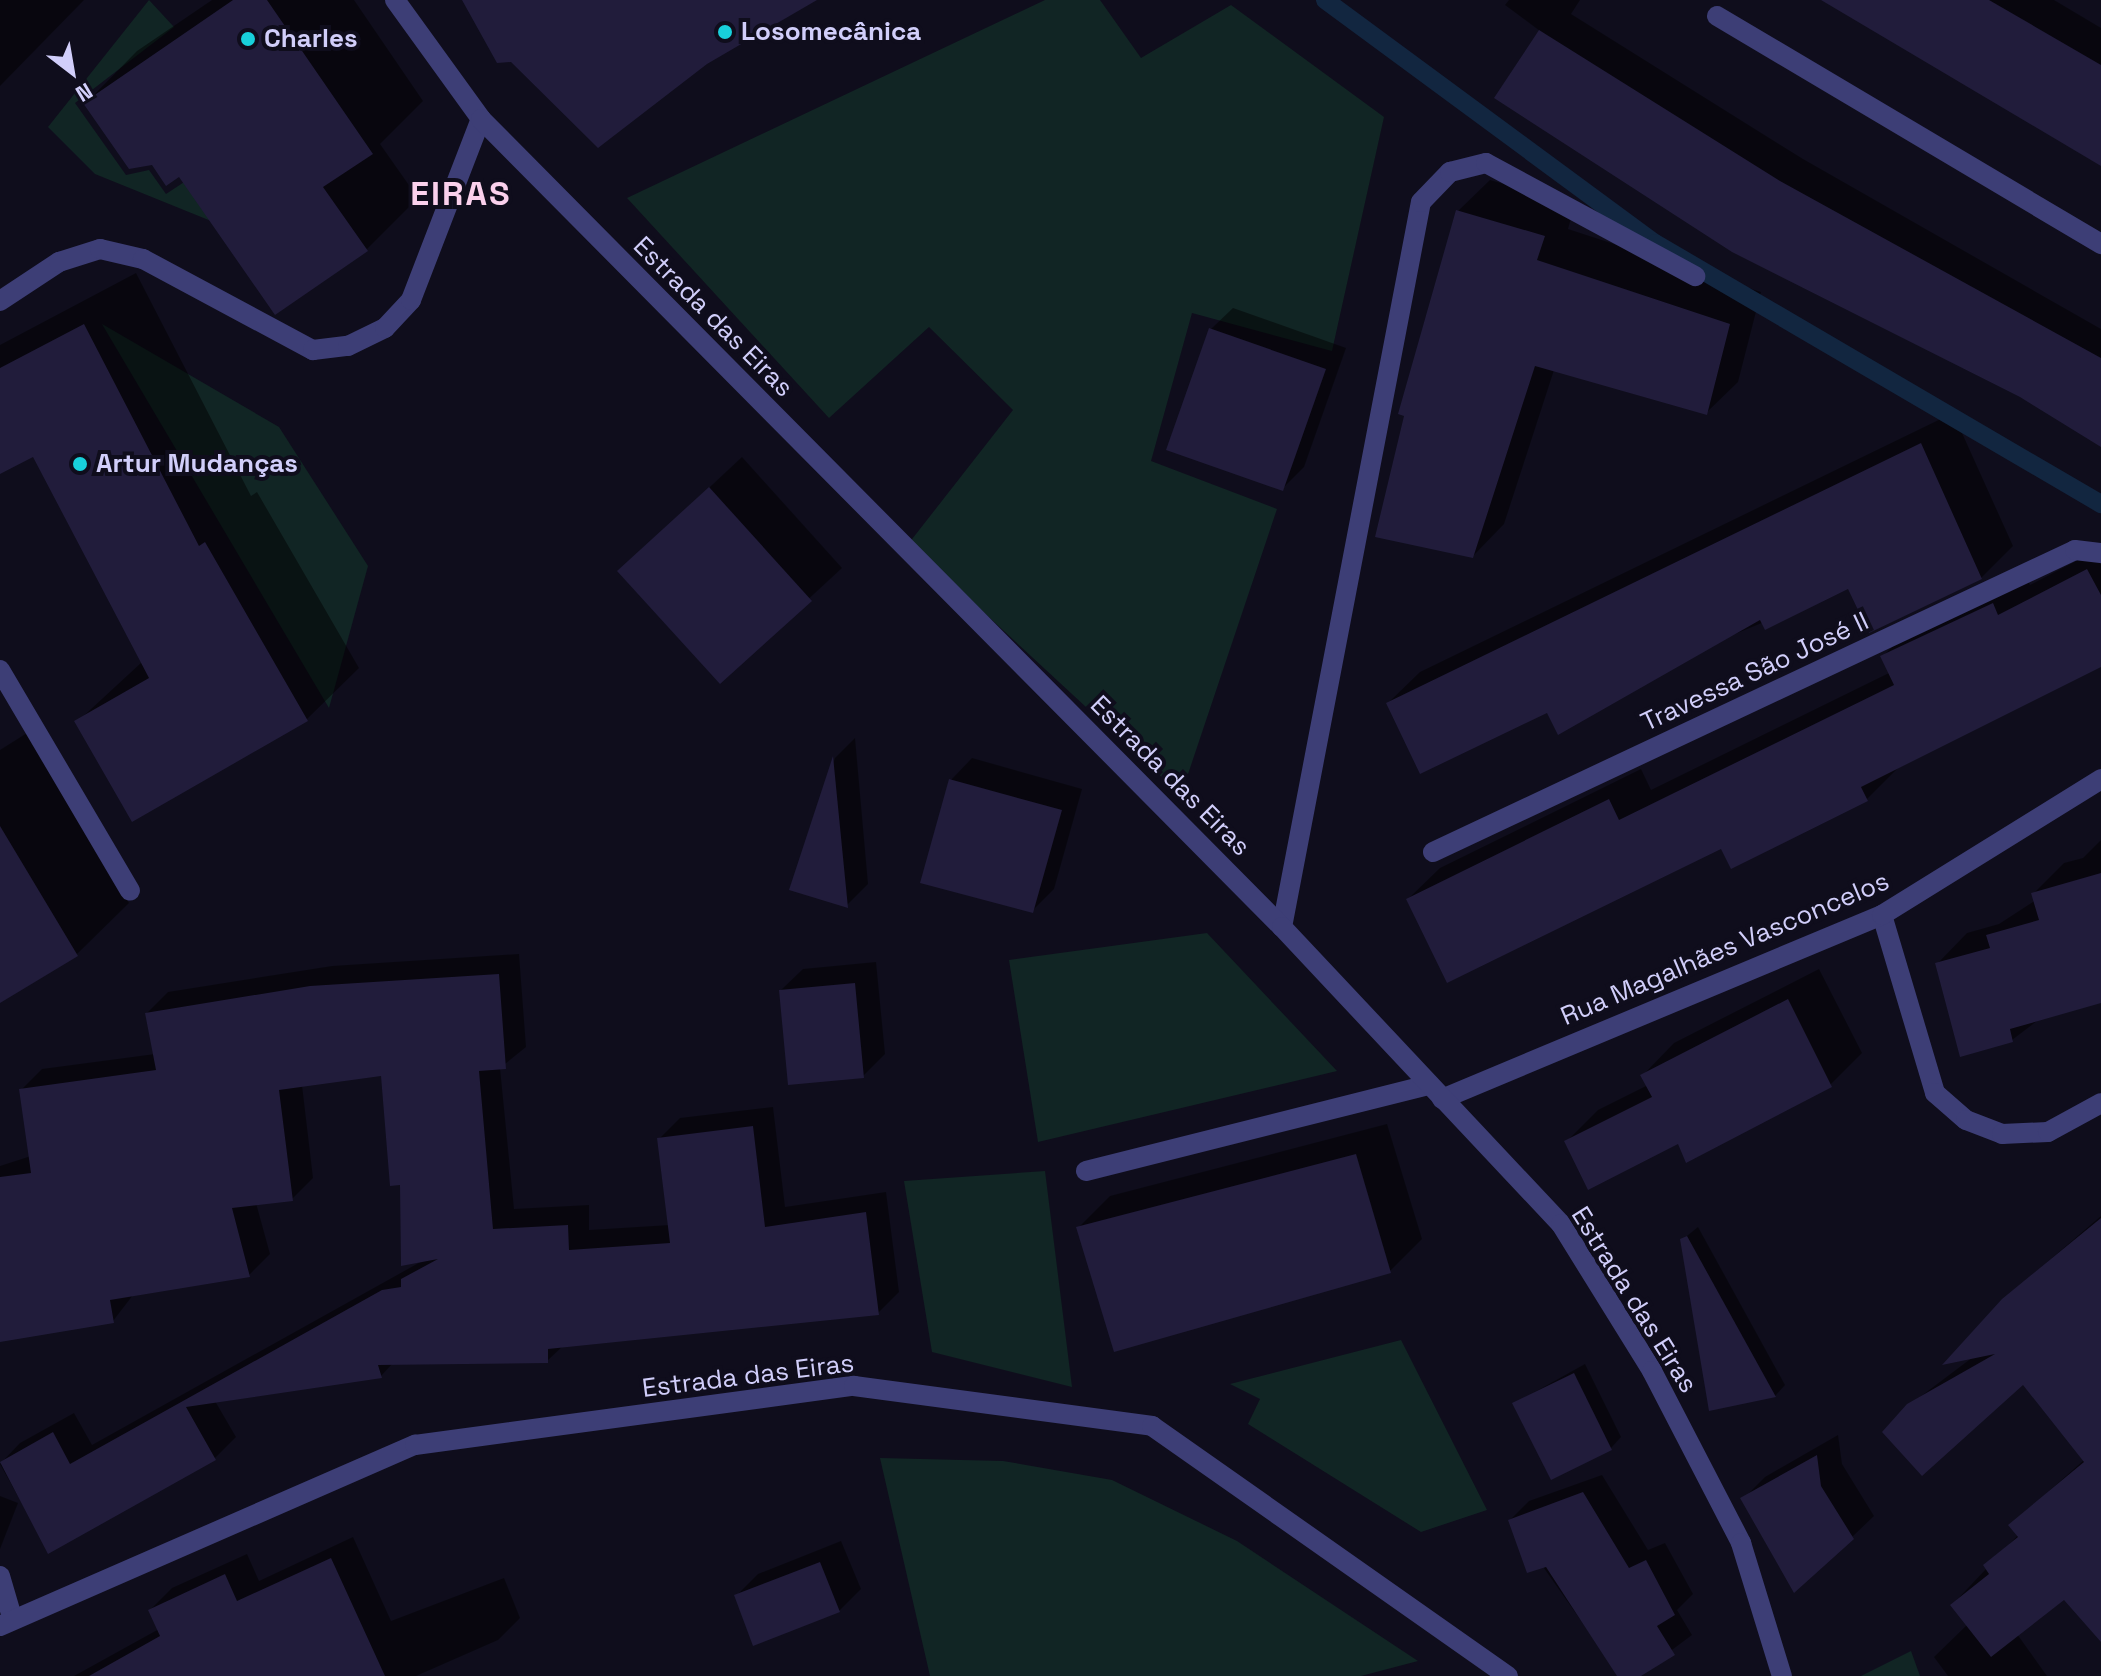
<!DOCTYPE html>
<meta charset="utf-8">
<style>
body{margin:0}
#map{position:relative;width:2101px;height:1676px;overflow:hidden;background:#0f0d1c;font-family:"Space Grotesk",sans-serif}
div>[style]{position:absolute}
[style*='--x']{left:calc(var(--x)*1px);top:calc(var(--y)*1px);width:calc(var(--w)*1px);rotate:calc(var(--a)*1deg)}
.green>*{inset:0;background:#112524}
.shadow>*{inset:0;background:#0007}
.stream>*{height:18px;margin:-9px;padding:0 9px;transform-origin:9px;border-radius:9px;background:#122640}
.building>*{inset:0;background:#211c3b}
.minor>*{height:20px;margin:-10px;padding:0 10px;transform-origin:10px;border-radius:10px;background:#3d3e76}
.tertiary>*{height:20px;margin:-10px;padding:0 10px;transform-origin:10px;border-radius:10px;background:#3d3e76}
.dots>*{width:22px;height:22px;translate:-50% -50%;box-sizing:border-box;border:4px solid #0f0d1c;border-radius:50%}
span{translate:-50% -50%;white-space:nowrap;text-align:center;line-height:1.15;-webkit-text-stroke:8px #0f0d1c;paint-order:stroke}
.poi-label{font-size:26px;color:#d1cefa;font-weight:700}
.left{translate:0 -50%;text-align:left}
.street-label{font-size:26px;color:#d1cefa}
.district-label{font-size:34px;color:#fad0ec;font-weight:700;letter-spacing:2px}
.north{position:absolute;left:32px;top:32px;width:80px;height:80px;-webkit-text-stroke:6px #0f0d1c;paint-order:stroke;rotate:149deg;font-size:22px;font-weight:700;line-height:32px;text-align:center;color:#d1cefa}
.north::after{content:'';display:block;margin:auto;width:28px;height:36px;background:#d1cefa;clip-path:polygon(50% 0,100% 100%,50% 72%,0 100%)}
</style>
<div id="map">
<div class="green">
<i style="clip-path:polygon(149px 0,174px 27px,75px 103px,126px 175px,149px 170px,166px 194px,207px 167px,216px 223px,95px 174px,48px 127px)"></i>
<i style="clip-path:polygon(1045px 0,1100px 0,1141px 58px,1231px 5px,1384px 117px,1332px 351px,1192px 313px,1151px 461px,1277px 509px,1181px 795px,909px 543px,1013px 410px,929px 327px,829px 418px,627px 198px)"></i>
<i style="clip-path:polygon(102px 324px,279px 427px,368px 566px,329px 708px)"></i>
<i style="clip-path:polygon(1207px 933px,1337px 1071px,1038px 1142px,1009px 960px)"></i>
<i style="clip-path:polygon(1045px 1171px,1072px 1387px,932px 1352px,904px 1181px)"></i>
<i style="clip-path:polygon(1401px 1340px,1487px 1510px,1421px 1532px,1248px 1424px,1260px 1399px,1230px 1384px)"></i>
<i style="clip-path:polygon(880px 1458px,1003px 1461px,1112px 1480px,1237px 1541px,1418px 1661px,1361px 1676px,930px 1676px)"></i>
<i style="clip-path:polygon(1911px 1651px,1920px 1676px,1861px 1676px)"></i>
</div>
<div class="shadow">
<i style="clip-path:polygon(0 0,84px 0,0 86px)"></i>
<i style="clip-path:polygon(212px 0,354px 0,423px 101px,380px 144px,418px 198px,367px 249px,153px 162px,86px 103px,137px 51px)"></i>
<i style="clip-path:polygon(1509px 0,1580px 0,1571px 14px,1803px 159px,2101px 329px,2101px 443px,1540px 31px,1505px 5px)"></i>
<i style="clip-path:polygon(1829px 0,2054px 0,2101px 28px,2101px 163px)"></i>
<i style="clip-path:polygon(1490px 180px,1575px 204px,1568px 229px,1761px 292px,1738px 382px,1706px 413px,1554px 370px,1504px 524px,1473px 556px,1458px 211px)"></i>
<i style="clip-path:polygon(136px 273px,251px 496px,257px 492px,359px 668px,307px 719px,133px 819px,77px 722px,142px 662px,34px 454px,0 472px,0 345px)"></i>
<i style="clip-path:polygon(1233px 308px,1346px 348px,1304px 467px,1282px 489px,1211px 329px)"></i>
<i style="clip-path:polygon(1953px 413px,2013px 546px,1981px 578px,1849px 587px,1548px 711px,1388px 703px,1420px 672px)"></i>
<i style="clip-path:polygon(742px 457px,842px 568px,720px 681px,620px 571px)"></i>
<i style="clip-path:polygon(2101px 548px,2101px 664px,1898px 768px,1867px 799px,1722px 846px,1408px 899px,1440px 868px,1641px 769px,1651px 790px,1891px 672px,1883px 656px,1914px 625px,2025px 573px,2030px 585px)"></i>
<i style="clip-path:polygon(27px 733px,129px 903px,77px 954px,0 1001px,0 750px)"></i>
<i style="clip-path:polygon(855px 738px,868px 884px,847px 905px,791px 888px,835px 758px)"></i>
<i style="clip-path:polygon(972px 758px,1082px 789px,1054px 889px,1032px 911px,951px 780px)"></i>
<i style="clip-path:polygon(2101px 840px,2101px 972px,2012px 1040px,1937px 964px,1967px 933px,1999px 924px,2036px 900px,2034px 893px,2064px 863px,2083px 858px)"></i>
<i style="clip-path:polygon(519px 954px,526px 1047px,500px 1068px,514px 1209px,589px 1205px,589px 1230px,670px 1225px,659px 1139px,680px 1118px,773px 1107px,785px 1207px,886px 1192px,899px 1292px,878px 1313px,563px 1346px,547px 1361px,393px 1363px,381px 1376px,215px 1401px,236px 1437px,215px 1458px,62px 1543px,44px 1543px,0 1464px,20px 1443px,74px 1413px,92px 1445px,424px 1260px,383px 1074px,302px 1085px,313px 1178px,292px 1199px,256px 1203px,270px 1254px,249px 1275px,133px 1295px,113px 1321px,0 1340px,0 1166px,31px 1156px,21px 1090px,42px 1069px,155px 1054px,147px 1013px,168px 992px,332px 966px)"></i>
<i style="clip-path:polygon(876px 962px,885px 1054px,863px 1076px,781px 990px,803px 969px)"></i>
<i style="clip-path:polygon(1819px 969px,1862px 1053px,1830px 1085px,1679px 1141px,1566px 1142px,1598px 1110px,1648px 1085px,1643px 1075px,1674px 1043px)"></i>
<i style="clip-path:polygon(1387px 1124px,1422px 1239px,1390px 1271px,1078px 1228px,1110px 1196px)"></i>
<i style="clip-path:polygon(2101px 1216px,2101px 1639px,2065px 1597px,2017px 1634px,2047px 1676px,1948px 1676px,1934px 1657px,1968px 1624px,1952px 1605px,2019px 1534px,2011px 1525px,2084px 1460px,2024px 1382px,1908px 1406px,1973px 1357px,2003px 1300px)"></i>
<i style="clip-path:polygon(1698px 1227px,1785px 1385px,1775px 1396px,1682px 1240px)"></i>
<i style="clip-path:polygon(1585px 1364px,1621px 1437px,1611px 1448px,1515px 1403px)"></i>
<i style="clip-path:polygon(1838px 1435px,1842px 1464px,1874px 1516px,1852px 1537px,1743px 1499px,1765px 1477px)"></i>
<i style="clip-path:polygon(1602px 1475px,1648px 1550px,1665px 1543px,1693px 1594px,1677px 1610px,1692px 1635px,1637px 1676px,1620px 1676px,1510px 1520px,1529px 1501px)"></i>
<i style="clip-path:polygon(0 1496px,18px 1503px,0 1549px)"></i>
<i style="clip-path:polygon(353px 1537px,391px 1621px,504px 1578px,520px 1618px,498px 1640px,416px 1676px,74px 1676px,159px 1629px,150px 1610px,172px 1588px,247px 1554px,259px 1581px)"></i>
<i style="clip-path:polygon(841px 1541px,861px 1589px,839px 1611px,736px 1596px,758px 1574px)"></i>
</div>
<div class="stream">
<i style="--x:1325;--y:0;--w:410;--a:36.4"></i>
<i style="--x:1655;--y:243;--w:517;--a:30.34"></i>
</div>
<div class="building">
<i style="clip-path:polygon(233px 0,267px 0,373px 154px,323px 187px,368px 251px,275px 315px,179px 177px,166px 186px,152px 165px,129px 169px,83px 103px)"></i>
<i style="clip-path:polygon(462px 0,817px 0,707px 64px,598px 148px,511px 62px,497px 63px)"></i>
<i style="clip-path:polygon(1821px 0,1989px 0,2101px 65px,2101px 166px)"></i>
<i style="clip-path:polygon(1539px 30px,1780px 181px,2101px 358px,2101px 447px,2020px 397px,1732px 252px,1494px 98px)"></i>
<i style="clip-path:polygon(1456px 210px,1545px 236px,1537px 260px,1730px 324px,1707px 415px,1535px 366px,1473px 558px,1375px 537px,1404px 416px,1398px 414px)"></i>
<i style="clip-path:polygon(84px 324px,199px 546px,205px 542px,308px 721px,132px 822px,74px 721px,149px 678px,33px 457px,0 474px,0 368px)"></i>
<i style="clip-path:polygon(1209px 328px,1326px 369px,1283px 491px,1166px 450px)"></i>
<i style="clip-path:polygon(1921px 443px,1982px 579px,1869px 633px,1848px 589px,1765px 630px,1760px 620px,1558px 735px,1547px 713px,1420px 774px,1386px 703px)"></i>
<i style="clip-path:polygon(709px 487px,812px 601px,720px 684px,617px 571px)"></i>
<i style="clip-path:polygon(2087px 569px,2101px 595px,2101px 667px,1861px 787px,1868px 801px,1731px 869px,1721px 849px,1447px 983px,1406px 899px,1609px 799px,1619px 820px,1894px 685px,1880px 656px,1993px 603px,1998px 615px)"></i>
<i style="clip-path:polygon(833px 756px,848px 908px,789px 890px)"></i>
<i style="clip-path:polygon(949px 779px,1062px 810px,1033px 913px,920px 883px)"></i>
<i style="clip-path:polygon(0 826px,78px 956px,0 1003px)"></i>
<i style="clip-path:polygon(2101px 873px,2101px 1003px,2010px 1029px,2013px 1042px,1960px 1057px,1935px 963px,1990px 948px,1986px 935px,2039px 920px,2031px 893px)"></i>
<i style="clip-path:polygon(499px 974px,506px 1069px,479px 1071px,493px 1229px,568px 1225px,569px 1250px,670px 1243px,657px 1138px,753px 1126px,765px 1227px,866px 1212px,879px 1315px,548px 1349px,548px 1363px,378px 1365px,382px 1378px,186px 1407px,216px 1460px,48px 1554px,0 1462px,53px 1432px,70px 1464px,382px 1290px,401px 1287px,401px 1279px,438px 1259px,401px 1266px,400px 1185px,390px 1186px,381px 1076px,279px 1090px,293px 1201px,232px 1208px,250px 1277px,110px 1300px,114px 1323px,0 1342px,0 1177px,31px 1173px,19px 1089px,156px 1070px,145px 1013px,310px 986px)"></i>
<i style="clip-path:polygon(855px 983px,864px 1078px,788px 1085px,779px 990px)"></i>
<i style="clip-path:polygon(1788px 999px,1832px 1087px,1686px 1163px,1678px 1144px,1588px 1190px,1564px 1141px,1652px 1097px,1640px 1075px)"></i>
<i style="clip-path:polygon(1356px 1154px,1391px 1273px,1114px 1352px,1076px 1227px)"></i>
<i style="clip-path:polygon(2101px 1218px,2101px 1642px,2064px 1600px,1991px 1657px,1950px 1605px,1989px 1574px,1983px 1565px,2018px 1537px,2008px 1525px,2084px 1462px,2023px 1385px,1922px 1476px,1882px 1432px,1907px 1404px,1995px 1354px,1942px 1365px,2002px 1299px)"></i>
<i style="clip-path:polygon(1687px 1236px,1776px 1397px,1709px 1411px,1680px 1239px)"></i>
<i style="clip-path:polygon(1574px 1373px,1612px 1450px,1551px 1480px,1512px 1403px)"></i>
<i style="clip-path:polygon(1817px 1455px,1821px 1486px,1854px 1539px,1794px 1593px,1740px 1498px)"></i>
<i style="clip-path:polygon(1583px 1492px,1629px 1568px,1646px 1560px,1675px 1615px,1657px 1626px,1675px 1655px,1641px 1676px,1617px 1676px,1546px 1567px,1527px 1573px,1508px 1520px)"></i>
<i style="clip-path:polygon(331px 1558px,385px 1676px,89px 1676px,160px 1636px,148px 1610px,225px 1574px,237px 1601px)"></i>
<i style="clip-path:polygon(820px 1562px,840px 1612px,753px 1646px,734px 1595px)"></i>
</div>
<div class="minor">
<i style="--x:1717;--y:16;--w:447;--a:30.7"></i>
<i style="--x:0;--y:301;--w:71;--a:-33.5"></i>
<i style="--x:59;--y:262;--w:43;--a:-17.6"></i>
<i style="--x:100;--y:249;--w:44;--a:13.1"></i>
<i style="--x:143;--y:259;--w:193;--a:28.2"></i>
<i style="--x:313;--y:350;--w:35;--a:-7"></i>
<i style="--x:348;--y:346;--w:41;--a:-25.9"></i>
<i style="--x:385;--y:328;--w:38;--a:-47"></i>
<i style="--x:411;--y:300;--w:194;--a:-68.9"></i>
<i style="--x:0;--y:670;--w:256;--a:59.5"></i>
<i style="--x:1433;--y:852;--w:709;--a:-25.19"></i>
<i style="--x:2075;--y:550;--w:26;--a:7"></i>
<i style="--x:1882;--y:915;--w:186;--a:73.4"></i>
<i style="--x:1935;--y:1093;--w:41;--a:41.1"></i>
<i style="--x:1966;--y:1120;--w:39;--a:21"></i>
<i style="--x:2002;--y:1134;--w:46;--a:-2.5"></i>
<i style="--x:2048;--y:1132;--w:60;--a:-28.7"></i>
<i style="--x:1282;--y:927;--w:738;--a:-79.15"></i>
<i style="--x:1421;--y:202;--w:42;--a:-46"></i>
<i style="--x:1450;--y:172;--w:37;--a:-14"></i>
<i style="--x:1486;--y:163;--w:238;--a:28.4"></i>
<i style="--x:1442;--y:1099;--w:477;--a:-22.7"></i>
<i style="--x:1882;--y:915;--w:258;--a:-31.8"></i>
<i style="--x:1086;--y:1171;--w:354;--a:-14.1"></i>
<i style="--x:0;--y:1576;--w:43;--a:73.7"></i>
</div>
<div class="tertiary">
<i style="--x:395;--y:0;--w:147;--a:54.1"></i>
<i style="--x:481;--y:119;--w:1138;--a:45.25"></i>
<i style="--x:1282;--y:927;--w:407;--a:46.8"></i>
<i style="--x:1561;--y:1224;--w:173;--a:58.2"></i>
<i style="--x:1652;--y:1371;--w:194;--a:62.6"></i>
<i style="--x:1741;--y:1543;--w:139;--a:72.9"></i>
<i style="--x:0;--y:1626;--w:453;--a:-23.6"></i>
<i style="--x:415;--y:1445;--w:443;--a:-7.7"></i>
<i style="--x:854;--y:1386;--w:301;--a:7.6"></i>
<i style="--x:1152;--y:1426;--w:435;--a:35.1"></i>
</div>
<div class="dots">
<i style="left:725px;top:32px;background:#18d0db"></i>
<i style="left:248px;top:39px;background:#18d0db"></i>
<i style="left:80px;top:464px;background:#18d0db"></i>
</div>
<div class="poi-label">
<span class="left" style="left:741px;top:32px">Losomecânica</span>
<span class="left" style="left:264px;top:39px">Charles</span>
<span class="left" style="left:96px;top:464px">Artur Mudanças</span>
</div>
<div class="street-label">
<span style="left:713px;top:317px;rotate:45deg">Estrada das Eiras</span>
<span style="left:1755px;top:672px;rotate:-25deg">Travessa São José II</span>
<span style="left:1170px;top:776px;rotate:45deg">Estrada das Eiras</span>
<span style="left:1725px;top:949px;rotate:-23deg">Rua Magalhães Vasconcelos</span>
<span style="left:1634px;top:1300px;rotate:58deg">Estrada das Eiras</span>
<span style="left:748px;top:1376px;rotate:-7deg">Estrada das Eiras</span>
</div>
<div class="district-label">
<span style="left:461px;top:194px">EIRAS</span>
</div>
<div class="north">N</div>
</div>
